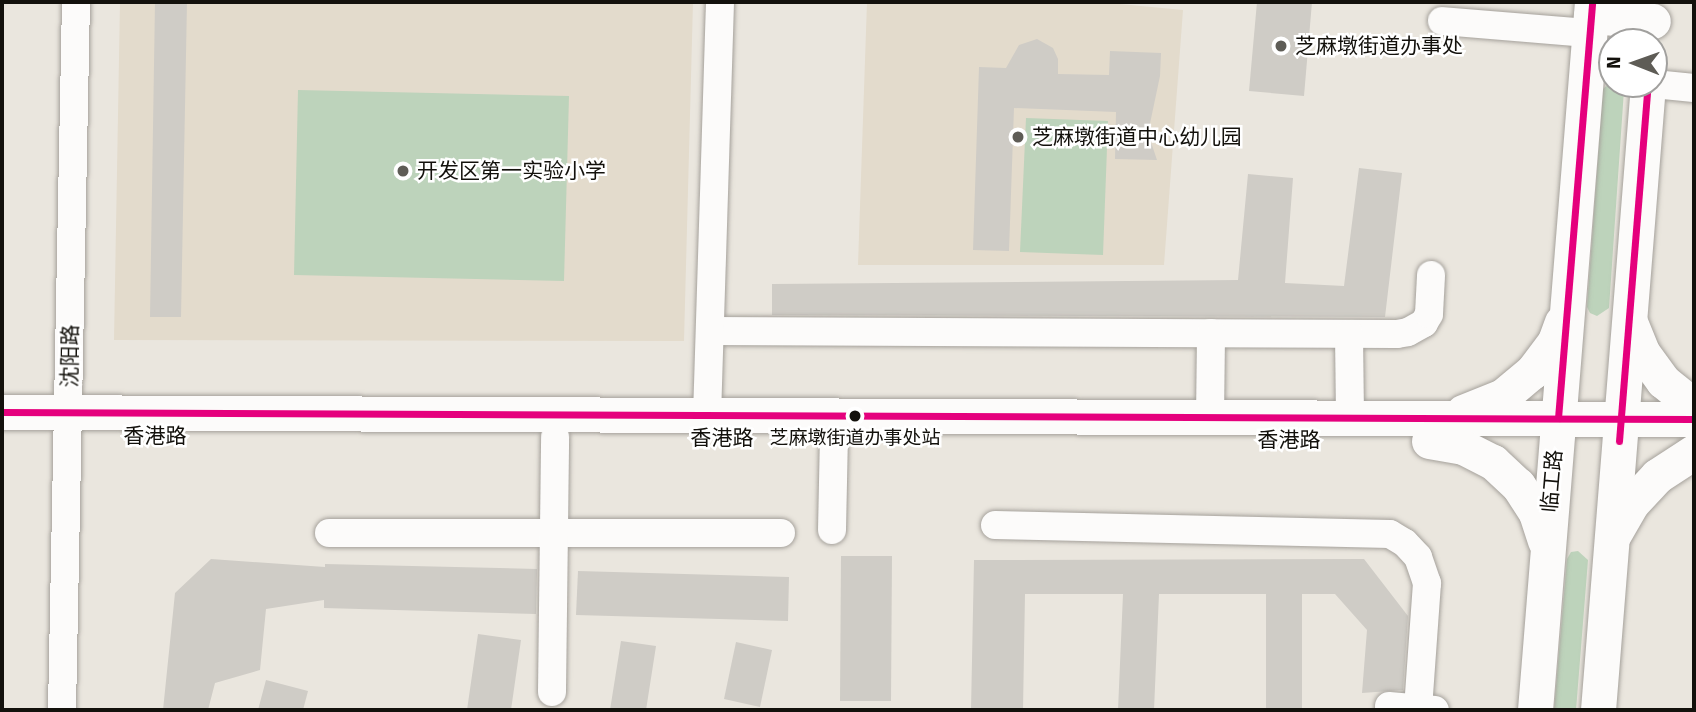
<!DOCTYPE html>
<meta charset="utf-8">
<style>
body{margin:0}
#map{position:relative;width:1696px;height:712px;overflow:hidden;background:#eae6de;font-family:"Fira Sans","Noto Sans SC",sans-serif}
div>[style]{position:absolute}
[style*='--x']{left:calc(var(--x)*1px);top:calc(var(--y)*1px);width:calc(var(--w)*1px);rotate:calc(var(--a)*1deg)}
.built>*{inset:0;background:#e3dbcc}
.green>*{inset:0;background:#bdd3bb}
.building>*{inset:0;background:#cfccc6}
.roads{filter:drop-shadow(0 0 2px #a5a19b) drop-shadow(0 0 2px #a5a19b)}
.minor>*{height:28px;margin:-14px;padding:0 14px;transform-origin:14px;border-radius:14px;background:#fcfbfa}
.major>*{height:35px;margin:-17.5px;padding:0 17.5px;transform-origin:17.5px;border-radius:17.5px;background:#fcfbfa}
.bus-1>*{height:7px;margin:-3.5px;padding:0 3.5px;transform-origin:3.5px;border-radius:3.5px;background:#e5007d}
.dots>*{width:19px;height:19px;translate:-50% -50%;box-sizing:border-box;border:4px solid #fff;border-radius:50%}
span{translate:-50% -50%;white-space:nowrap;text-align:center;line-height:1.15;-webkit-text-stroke:5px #fff;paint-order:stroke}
.bus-label{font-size:19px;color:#13110c}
.poi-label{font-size:21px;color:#13110c}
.left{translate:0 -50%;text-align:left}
.street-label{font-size:21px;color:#13110c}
.frame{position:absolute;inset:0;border:4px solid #13110c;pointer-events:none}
.north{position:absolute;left:1598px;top:28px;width:70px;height:70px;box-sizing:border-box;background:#fff;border:2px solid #a1a09e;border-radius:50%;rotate:271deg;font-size:19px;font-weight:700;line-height:28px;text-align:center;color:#13110c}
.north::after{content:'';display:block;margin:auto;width:24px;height:32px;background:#5e5c56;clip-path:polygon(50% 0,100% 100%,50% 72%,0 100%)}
</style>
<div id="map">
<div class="built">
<i style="clip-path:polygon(120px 2px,693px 2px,684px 341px,114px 340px)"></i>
<i style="clip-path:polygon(867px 2px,1099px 2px,1183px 10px,1164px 265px,858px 265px)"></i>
</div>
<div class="green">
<i style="clip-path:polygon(1612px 81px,1612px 84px,1622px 84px,1624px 90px,1609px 308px,1597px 316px,1590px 313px,1587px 307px,1603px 89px)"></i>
<i style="clip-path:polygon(298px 90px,569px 96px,564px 281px,294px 275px)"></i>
<i style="clip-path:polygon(1026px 118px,1108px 121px,1103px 255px,1020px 252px)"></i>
<i style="clip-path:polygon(1578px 551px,1588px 560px,1576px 710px,1554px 710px,1567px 559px,1571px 552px)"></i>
</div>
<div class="building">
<i style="clip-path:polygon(155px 2px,187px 2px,181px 317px,150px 317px)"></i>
<i style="clip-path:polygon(1257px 2px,1312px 2px,1304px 96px,1249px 91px)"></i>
<i style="clip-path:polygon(1037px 39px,1053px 48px,1058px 59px,1058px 74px,1109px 75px,1110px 51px,1161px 53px,1160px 76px,1148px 133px,1157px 160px,1115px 159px,1116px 112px,1014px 108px,1009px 251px,973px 250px,979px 67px,1006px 68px,1019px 45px)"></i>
<i style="clip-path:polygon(1359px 168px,1402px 173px,1385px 317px,772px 315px,772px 284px,1238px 280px,1248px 174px,1293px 178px,1285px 283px,1344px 286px)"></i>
<i style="clip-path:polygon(841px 556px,892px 556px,891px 701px,840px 701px)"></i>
<i style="clip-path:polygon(211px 559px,325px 567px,325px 564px,537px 569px,536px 614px,324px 608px,324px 600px,266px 609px,260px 670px,215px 683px,208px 710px,163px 710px,175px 593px)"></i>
<i style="clip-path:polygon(1364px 559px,1408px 616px,1403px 690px,1362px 693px,1367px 630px,1335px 594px,1302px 594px,1302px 710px,1266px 710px,1266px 594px,1159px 594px,1154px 710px,1118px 710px,1123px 594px,1025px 594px,1023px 710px,971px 710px,974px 560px)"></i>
<i style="clip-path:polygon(578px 571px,789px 577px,788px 621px,576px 615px)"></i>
<i style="clip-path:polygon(478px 634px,521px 640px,511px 710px,467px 710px)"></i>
<i style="clip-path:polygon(621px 641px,656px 646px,646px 710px,610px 710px)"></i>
<i style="clip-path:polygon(736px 642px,772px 650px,760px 707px,724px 699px)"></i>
<i style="clip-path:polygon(266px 680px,308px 691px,303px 710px,258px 710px)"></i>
</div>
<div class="roads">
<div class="minor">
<i style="--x:1442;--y:21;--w:147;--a:4.7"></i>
<i style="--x:1654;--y:84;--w:40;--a:5.7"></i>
<i style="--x:710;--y:331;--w:687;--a:0.25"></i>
<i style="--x:1397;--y:334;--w:11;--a:-10"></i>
<i style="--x:1408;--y:332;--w:18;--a:-29"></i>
<i style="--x:1424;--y:323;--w:10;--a:-61"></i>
<i style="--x:1429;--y:314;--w:39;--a:-87"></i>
<i style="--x:1349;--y:334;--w:85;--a:89.3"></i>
<i style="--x:707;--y:416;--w:414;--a:-88.2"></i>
<i style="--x:1210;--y:418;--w:85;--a:-89.3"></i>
<i style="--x:995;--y:525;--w:395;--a:1.3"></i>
<i style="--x:1390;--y:534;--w:17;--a:31"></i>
<i style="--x:1405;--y:543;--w:19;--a:47"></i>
<i style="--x:1418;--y:557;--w:28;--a:71"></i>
<i style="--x:1427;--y:583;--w:127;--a:94.1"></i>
<i style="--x:832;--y:530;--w:92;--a:-88.8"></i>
<i style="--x:329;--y:533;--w:452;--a:0"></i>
<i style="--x:552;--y:692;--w:255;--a:-89.3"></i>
<i style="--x:1389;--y:706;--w:46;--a:5"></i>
<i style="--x:62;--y:710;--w:708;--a:-88.87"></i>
</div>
<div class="major">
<i style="--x:1591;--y:16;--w:62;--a:4.6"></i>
<i style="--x:1630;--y:322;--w:32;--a:68"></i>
<i style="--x:1642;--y:352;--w:36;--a:54"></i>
<i style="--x:1663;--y:381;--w:40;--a:39"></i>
<i style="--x:2;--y:412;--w:1692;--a:0.24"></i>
<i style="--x:1463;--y:412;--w:43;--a:-21.8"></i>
<i style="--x:1503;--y:396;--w:38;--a:-40"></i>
<i style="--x:1532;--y:372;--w:39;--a:-53"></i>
<i style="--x:1555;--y:341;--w:20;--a:-70"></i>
<i style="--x:1429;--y:441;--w:35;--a:10"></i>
<i style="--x:1463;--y:447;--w:34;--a:27"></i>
<i style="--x:1493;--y:462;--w:34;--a:43"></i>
<i style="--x:1518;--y:485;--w:33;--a:57"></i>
<i style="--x:1536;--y:513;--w:29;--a:72"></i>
<i style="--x:1614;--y:534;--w:34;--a:-60"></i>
<i style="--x:1631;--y:504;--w:38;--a:-47"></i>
<i style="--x:1657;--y:476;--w:44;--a:-33"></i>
<i style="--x:1535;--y:710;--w:710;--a:-85.4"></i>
<i style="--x:1598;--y:710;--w:628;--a:-85.43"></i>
</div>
</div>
<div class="bus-1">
<i style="--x:2;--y:412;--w:1692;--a:0.24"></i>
<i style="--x:1558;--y:418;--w:417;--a:-85.3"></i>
<i style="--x:1619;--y:441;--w:358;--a:-85.4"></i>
</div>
<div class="dots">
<i style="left:1281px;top:46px;background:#5e5c56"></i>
<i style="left:1018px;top:137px;background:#5e5c56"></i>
<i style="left:403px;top:171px;background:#5e5c56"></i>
<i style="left:855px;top:416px;background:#13110c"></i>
</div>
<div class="bus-label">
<span style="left:855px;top:438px">芝麻墩街道办事处站</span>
</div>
<div class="poi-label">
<span class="left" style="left:1295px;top:46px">芝麻墩街道办事处</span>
<span class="left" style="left:1032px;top:137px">芝麻墩街道中心幼儿园</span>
<span class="left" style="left:417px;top:171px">开发区第一实验小学</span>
</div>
<div class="street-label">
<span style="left:70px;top:356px;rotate:-89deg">沈阳路</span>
<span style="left:155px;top:436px">香港路</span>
<span style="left:722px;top:438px">香港路</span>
<span style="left:1289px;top:440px">香港路</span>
<span style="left:1552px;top:481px;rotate:-85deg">临工路</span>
</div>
<div class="frame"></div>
<div class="north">N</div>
</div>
